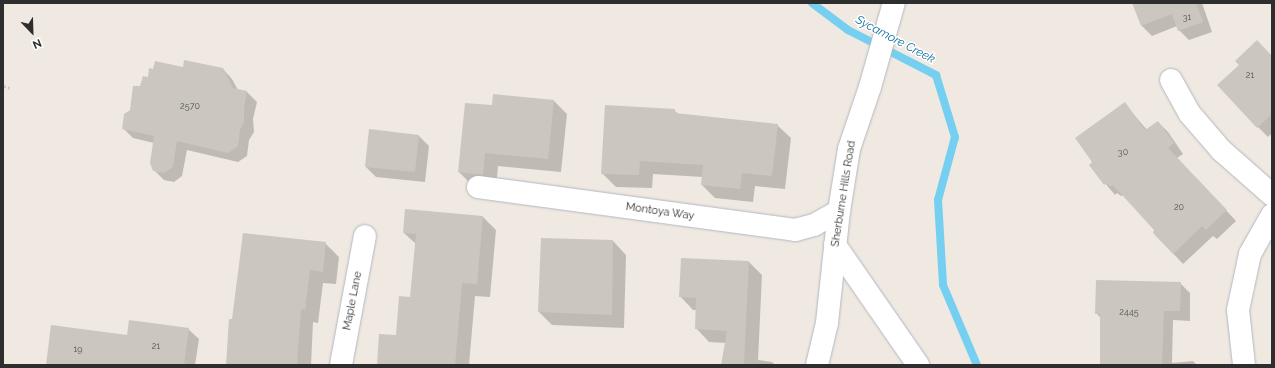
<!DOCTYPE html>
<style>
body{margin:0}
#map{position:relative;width:1275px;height:368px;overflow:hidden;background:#efe9e1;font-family:Raleway,sans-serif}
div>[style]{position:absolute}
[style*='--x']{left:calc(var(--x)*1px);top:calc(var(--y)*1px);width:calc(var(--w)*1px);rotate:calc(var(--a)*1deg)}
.shadow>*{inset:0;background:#0003}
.stream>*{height:8px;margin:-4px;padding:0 4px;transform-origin:4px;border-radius:4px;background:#75cff0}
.building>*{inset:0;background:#cbc7bf}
.path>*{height:2.5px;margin-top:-1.25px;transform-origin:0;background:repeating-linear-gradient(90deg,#c9c9c9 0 3px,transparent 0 5px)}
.roads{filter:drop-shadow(0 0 1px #b4b7c1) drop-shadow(0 0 1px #b4b7c1)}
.minor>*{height:22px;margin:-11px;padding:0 11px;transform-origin:11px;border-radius:11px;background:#fff}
span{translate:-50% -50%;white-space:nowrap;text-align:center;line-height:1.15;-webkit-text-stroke:3px #fff;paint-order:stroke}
.number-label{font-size:9px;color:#555452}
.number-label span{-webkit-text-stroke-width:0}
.street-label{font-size:11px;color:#2e2e2e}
.water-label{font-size:12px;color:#0d6fa3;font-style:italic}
.frame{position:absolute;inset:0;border:4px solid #2e2e2e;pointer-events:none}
.north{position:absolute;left:12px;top:12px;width:40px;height:40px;-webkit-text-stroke:3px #fff;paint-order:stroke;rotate:157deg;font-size:11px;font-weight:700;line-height:16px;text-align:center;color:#2e2e2e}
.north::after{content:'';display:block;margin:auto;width:14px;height:18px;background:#2e2e2e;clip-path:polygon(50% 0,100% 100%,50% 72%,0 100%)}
</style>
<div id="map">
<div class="shadow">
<i style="clip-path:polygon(1133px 3px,1202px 3px,1212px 32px,1189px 40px,1179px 30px,1177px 26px,1152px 36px,1142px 26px)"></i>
<i style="clip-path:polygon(1272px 57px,1272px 133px,1268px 137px,1258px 127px,1240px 65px)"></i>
<i style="clip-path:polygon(183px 68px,223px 69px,232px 79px,238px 90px,247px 92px,257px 102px,253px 119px,254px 132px,249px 140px,247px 156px,238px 162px,187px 150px,182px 176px,174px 182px,164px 180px,154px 170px,154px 143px,133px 138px,123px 128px,141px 87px,148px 78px)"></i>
<i style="clip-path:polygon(554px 101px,567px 114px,561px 172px,498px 166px,496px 188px,472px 185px,459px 172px,492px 106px)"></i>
<i style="clip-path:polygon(1124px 103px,1147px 130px,1158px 122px,1168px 132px,1183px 154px,1177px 158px,1236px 221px,1217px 239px,1213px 236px,1183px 264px,1154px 233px,1155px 230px,1123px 195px,1121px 196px,1117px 193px,1115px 195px,1090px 165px,1094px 162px)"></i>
<i style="clip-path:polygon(674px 110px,678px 114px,777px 125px,791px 138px,785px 189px,755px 186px,753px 202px,715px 198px,702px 185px,703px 177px,653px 174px,652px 188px,616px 187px,602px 173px)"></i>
<i style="clip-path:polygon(419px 136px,429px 146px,425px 182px,376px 177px,366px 167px)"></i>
<i style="clip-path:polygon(483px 217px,496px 230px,490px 297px,475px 296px,469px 365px,378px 365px,397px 336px,411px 298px,416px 244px,404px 233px)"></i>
<i style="clip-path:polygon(613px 241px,626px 255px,624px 328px,552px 325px,539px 312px)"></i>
<i style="clip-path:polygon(325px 243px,339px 257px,336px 284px,323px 283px,318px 323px,313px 322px,311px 365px,227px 365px,233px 320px)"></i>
<i style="clip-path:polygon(749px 262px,762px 275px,758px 360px,772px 362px,775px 365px,723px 365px,726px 343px,709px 342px,696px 328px,696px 310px,693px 310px,680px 296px)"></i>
<i style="clip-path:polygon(1180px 283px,1190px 293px,1190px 321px,1173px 320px,1172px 363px,1193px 361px,1197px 365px,1129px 365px,1101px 318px,1096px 313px)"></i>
<i style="clip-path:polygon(188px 329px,199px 339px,195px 365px,47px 365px,128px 337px)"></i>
</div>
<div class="stream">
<i style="--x:812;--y:3;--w:45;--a:36.9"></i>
<i style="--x:848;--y:30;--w:99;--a:27.1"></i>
<i style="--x:936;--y:75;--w:65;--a:73"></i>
<i style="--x:955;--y:137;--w:65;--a:105.1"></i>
<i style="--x:938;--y:200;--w:85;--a:86.6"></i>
<i style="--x:943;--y:285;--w:87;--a:67"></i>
</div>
<div class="building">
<i style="clip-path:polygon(1132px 3px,1196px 3px,1203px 22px,1178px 31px,1172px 14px,1141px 26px)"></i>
<i style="clip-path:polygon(1257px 40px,1272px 56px,1272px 114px,1257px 128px,1217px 85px,1239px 65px,1235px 61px)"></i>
<i style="clip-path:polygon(184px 60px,223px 68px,233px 88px,247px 91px,244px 108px,244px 122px,240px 130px,238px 146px,228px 153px,177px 141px,173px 167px,164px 173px,153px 171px,150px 163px,154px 136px,122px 129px,124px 114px,130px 110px,133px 86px,140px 86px,143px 76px,148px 77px,149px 68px,153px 69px,155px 61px,183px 67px)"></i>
<i style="clip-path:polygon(493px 94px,554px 100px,548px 159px,485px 153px,483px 175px,458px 172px,465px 103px,492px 105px)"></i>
<i style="clip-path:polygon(1125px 102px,1145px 130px,1158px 121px,1174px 143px,1168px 148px,1227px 210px,1206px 230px,1202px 226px,1173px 254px,1153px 233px,1154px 230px,1113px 185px,1110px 187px,1107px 183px,1104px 185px,1089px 165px,1092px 162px,1075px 138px)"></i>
<i style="clip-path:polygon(605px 105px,675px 109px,675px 113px,778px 124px,772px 176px,742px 173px,740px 189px,701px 185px,703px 165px,640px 161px,639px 175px,601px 174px)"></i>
<i style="clip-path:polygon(369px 129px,419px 135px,415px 172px,365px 167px)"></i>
<i style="clip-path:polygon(405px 209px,483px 216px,477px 284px,462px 283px,455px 365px,377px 365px,379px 334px,396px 335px,399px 296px,410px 297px,416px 234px,403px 233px)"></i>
<i style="clip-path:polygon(243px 233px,326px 242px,323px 272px,310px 270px,305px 310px,301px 309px,297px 365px,226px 365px,229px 319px,232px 319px)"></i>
<i style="clip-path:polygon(541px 238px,613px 240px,612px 315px,538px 312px)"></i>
<i style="clip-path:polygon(681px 258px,749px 261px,744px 365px,721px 365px,727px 331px,695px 329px,696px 298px,679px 297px)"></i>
<i style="clip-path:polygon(1096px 280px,1181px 282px,1180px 311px,1164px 311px,1162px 365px,1100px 365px,1100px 314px,1095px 314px)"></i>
<i style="clip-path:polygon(129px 320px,189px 328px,184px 365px,46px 365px,51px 325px,127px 335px)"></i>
</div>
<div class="path">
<i style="--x:3;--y:86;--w:7;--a:16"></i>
</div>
<div class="roads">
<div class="minor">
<i style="--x:1171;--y:80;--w:39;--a:61"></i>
<i style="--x:1190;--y:114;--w:48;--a:49.3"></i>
<i style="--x:1221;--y:150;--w:68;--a:41.4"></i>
<i style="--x:478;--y:187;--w:320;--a:7.7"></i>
<i style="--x:795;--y:230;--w:20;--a:-15"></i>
<i style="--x:814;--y:225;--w:29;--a:-29"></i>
<i style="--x:835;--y:245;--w:146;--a:55.3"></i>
<i style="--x:341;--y:365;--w:131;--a:-79.5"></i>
<i style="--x:817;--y:365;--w:43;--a:-76.6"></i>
<i style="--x:827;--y:323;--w:113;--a:-83.9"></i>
<i style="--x:839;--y:211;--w:63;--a:-80.8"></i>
<i style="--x:849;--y:149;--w:65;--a:-71.3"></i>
<i style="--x:870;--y:87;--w:87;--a:-74.1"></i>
<i style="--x:1244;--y:365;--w:55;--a:-96.2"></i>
<i style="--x:1238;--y:310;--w:57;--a:-77.9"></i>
<i style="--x:1250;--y:254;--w:45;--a:-60.6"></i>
</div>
</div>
<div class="number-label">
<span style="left:1187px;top:17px">31</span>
<span style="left:1250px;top:75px">21</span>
<span style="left:190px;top:106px">2570</span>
<span style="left:1123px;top:152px">30</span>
<span style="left:1179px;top:207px">20</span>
<span style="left:1129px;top:312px">2445</span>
<span style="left:156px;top:346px">21</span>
<span style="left:78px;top:349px">19</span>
</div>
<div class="street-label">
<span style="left:844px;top:194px;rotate:-81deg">Sherburne Hills Road</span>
<span style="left:660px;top:212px;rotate:8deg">Montoya Way</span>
<span style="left:353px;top:301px;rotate:-79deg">Maple Lane</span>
</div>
<div class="water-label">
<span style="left:895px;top:40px;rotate:28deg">Sycamore Creek</span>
</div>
<div class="frame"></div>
<div class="north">N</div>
</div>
